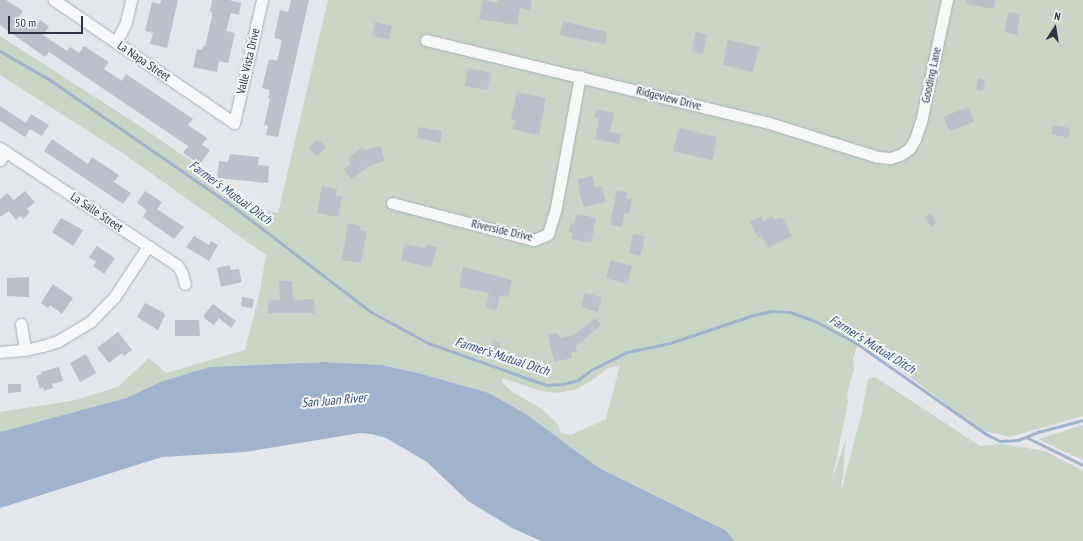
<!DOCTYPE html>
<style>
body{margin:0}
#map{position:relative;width:1083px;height:541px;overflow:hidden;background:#e4e7ec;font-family:"PT Sans Narrow",sans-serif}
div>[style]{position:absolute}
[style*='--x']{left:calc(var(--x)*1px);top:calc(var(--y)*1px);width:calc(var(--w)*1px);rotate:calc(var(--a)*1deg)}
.green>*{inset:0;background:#c9d6c5}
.water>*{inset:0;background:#9fb4cc}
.stream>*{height:3px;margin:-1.5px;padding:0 1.5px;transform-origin:1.5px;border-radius:1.5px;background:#9fb4cc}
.building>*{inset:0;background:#bbc0ca}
.roads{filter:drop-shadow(0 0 1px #a9aeb7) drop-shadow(0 0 1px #a9aeb7)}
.street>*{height:11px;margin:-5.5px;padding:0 5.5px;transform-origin:5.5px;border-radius:5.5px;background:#f7f8fa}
span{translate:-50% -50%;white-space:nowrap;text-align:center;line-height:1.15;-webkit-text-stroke:4px #f4f6f9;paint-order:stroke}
.street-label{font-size:12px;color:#2b3445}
.water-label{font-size:13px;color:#34527a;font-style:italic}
.north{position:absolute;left:1035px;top:8px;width:40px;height:40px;-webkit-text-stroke:3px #f4f6f9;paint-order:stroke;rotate:12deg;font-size:11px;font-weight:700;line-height:16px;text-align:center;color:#2b3445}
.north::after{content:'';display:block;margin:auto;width:14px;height:18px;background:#2b3445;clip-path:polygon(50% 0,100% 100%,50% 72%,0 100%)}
.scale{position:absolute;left:8px;top:16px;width:75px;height:18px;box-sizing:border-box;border:2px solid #2b3445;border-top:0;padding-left:5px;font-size:12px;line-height:14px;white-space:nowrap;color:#2b3445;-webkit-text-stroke:3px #f4f6f9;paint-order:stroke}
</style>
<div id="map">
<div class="green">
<i style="clip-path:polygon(evenodd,328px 0,1083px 0,1083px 416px,1010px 437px,981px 430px,860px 340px,853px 358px,854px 369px,847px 394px,848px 402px,832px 481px,846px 438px,841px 492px,862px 412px,868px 379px,875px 377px,980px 446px,1003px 444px,1045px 451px,1083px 471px,1083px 541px,735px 541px,725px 530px,599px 468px,526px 414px,489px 393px,418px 373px,382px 365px,325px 362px,209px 367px,163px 381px,126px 398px,0 432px,0 412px,76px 400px,118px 387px,149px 358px,166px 373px,245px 350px,259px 296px,266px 255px,121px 152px,0 75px,0 36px,140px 126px,263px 210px,278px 213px,328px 0,620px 365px,606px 419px,571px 435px,561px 433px,556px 422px,540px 408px,511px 391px,502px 382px,503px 378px,541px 391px,557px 393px,575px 390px,591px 381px,607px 369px,620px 365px)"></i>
<i style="clip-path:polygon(1083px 425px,1083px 460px,1038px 439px)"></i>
</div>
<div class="water">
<i style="clip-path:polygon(325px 362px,382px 365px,418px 373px,489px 393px,526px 414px,599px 468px,725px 530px,735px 541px,541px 541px,512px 528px,468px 501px,427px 462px,386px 438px,372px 434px,360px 433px,245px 452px,162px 457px,0 508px,0 432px,126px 398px,163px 381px,209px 367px)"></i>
</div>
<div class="stream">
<i style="--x:0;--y:51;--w:58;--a:30.1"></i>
<i style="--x:50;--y:80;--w:220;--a:34.6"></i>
<i style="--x:231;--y:205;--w:176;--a:37.4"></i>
<i style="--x:371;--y:312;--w:65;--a:28.5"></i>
<i style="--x:428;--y:343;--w:107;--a:19.6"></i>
<i style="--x:529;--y:379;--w:18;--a:19"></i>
<i style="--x:546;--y:385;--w:17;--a:-3"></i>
<i style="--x:563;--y:384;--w:16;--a:-15"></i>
<i style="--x:578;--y:380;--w:16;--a:-38"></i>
<i style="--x:591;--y:370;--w:40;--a:-26.6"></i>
<i style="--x:627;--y:352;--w:44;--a:-11.8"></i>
<i style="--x:670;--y:343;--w:84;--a:-18.6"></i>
<i style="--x:750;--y:316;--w:22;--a:-13"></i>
<i style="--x:771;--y:311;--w:19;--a:3"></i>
<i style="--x:790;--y:312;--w:27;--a:20"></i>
<i style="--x:815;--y:321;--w:47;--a:28.2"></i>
<i style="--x:856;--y:343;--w:159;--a:35"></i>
<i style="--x:986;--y:434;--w:16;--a:27"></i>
<i style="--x:1000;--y:441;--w:18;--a:-3"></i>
<i style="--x:1018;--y:440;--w:22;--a:-22"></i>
<i style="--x:1038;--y:432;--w:47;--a:-14.9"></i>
<i style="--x:1026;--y:437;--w:64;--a:26.2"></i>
</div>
<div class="building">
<i style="clip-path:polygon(0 0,6px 0,23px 11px,19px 17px,35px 27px,40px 20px,49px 26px,43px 35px,67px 51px,70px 47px,79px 53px,84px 46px,109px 62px,104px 69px,122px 81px,126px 74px,193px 119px,188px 125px,207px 138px,202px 145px,210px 150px,200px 164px,183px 153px,188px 146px,49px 52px,45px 57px,0 25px)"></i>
<i style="clip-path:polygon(161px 0,178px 0,167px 48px,150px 44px,153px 33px,145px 31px,152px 2px,160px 4px)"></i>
<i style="clip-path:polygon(212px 0,229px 0,241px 3px,239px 15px,231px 13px,226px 31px,235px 33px,228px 63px,219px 61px,217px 72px,193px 67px,197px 49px,202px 50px,203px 46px,205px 46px,212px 17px,212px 12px,210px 12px)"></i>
<i style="clip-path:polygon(291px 0,309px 0,278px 137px,266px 135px,268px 126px,264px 125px,270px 99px,268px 99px,270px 90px,262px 88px,269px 59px,277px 61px,282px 40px,274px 38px,280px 10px,288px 12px)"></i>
<i style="clip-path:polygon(483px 0,499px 3px,499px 0,532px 0,530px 10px,520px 8px,517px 25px,479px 19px)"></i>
<i style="clip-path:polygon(967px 0,996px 0,994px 9px,966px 4px)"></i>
<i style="clip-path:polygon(1009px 12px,1020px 14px,1017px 35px,1004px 32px)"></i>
<i style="clip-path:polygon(563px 21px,607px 32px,605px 44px,560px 35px)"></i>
<i style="clip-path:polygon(375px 22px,392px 26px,389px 39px,372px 36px)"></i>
<i style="clip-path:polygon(696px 32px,707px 34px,703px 54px,692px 52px)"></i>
<i style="clip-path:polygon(728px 40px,759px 47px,753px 72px,723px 65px)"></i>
<i style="clip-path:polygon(468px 68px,491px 73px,487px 90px,465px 86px)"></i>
<i style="clip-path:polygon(978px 78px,985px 80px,983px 91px,976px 89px)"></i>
<i style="clip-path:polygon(517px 92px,546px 98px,539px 135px,513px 129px,515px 120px,511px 119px)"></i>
<i style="clip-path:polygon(0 106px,26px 123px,31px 114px,49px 125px,42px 136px,30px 129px,25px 137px,0 121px)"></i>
<i style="clip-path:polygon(968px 107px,974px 122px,950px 131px,943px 117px)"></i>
<i style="clip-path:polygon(596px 109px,614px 113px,610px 132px,621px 134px,619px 144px,595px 139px,599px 118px,594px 117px)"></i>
<i style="clip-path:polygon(1053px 125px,1070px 128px,1068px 138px,1051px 134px)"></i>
<i style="clip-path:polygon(419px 127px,442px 131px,440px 143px,417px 138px)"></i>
<i style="clip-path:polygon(679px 128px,717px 137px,712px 160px,673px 151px)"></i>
<i style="clip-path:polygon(52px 139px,88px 164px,92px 157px,119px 175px,114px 182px,131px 193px,123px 204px,44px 151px)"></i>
<i style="clip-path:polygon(317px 139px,326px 147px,317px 157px,308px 148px)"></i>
<i style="clip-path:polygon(380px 146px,385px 161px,371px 165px,351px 179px,344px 169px,351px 164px,348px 158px,363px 147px,365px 150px)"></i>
<i style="clip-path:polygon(230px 154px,259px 157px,258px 165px,269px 166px,268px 183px,217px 178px,219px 161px,228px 162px)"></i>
<i style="clip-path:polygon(592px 176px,595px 188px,602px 186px,606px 202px,584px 207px,578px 188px,580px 188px,578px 179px)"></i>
<i style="clip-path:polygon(322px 186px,337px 189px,336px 196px,342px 197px,338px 217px,317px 213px)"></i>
<i style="clip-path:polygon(617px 190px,627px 192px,626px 198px,632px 199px,629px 214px,625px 213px,622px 227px,610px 224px)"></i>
<i style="clip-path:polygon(25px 191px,35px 202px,27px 209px,30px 212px,23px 219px,20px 216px,16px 220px,9px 211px,0 217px,0 199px,7px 193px,14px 200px)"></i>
<i style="clip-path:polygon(145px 191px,162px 202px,157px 209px,184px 227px,174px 239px,143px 217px,147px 210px,137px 203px)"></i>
<i style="clip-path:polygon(931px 213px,937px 223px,931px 227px,924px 217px)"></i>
<i style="clip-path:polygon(577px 214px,596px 218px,591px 243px,571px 239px,573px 233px,569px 232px,571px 223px,574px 224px)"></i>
<i style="clip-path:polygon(761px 216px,763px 221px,772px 216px,775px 220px,782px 217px,792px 236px,768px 248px,762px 236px,758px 238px,750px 222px)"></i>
<i style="clip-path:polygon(61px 218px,83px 230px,73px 246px,52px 232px)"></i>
<i style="clip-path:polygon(348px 223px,361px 226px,360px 230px,367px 231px,361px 263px,342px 260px)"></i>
<i style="clip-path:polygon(633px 234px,645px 236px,641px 256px,629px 253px)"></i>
<i style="clip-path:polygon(194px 236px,209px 245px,211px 241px,218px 245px,209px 261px,186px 247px)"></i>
<i style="clip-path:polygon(405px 244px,425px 248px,426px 244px,437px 247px,431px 268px,401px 260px)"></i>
<i style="clip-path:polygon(97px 246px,115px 258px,104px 274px,93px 266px,96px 262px,89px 257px)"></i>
<i style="clip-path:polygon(611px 260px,632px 266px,627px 284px,606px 278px)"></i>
<i style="clip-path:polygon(230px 265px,231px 270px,239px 269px,242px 282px,221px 287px,217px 268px)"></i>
<i style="clip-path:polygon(463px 267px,512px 280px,508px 297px,500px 296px,497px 310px,486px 308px,489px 293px,459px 287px)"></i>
<i style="clip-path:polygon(29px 277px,29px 297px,7px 296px,7px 278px)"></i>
<i style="clip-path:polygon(279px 281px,292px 281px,293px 300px,314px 299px,315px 313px,268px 313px,268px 301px,280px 300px)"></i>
<i style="clip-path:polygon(53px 284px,73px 298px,62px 314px,50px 305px,48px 308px,41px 303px)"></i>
<i style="clip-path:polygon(584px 293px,602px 297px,598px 312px,581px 307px)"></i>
<i style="clip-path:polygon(242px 297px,254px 299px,252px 308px,241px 306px)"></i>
<i style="clip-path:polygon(145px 303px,164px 313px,165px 315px,158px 330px,137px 317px)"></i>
<i style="clip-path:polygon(213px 304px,236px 321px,231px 328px,219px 318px,214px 325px,204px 318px,204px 315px)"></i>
<i style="clip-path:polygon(595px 318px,601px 325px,575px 347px,577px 351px,571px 353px,572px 358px,554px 362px,548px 335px,557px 333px,561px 338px,574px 335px)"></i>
<i style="clip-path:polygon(175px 320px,199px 320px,200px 336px,175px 336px)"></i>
<i style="clip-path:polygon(118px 332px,132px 350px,124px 356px,122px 353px,109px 363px,97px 348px)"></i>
<i style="clip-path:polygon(493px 340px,501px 342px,499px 351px,491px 349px)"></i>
<i style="clip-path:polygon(86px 354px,96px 373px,80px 382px,70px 363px)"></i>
<i style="clip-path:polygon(59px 367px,63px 381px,52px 384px,53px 388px,44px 391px,43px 387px,40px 389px,36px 376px,41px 374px,41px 372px)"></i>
<i style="clip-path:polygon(8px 384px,21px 384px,21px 392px,8px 393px)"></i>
</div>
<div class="roads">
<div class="street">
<i style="--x:54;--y:0;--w:218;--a:34.3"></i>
<i style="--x:234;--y:123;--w:126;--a:-77.2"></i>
<i style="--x:426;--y:40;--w:350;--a:13.6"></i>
<i style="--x:766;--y:122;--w:117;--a:17.4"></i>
<i style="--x:878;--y:157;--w:12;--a:5"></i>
<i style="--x:890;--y:158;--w:10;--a:-17"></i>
<i style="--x:900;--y:155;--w:11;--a:-34"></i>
<i style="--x:909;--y:149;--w:12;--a:-59"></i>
<i style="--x:915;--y:139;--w:18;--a:-71"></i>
<i style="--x:921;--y:122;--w:125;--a:-78"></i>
<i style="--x:116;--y:42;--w:22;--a:-63"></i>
<i style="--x:126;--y:22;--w:23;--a:-77"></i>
<i style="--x:0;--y:148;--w:212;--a:33.5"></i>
<i style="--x:177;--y:265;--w:9;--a:58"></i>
<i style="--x:182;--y:273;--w:11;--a:75"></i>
<i style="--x:0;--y:160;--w:10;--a:-53"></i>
<i style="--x:392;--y:203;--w:147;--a:14.6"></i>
<i style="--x:534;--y:240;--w:15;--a:-23"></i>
<i style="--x:548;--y:234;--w:28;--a:-73"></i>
<i style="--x:556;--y:207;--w:133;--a:-79.6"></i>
<i style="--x:21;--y:324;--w:26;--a:81"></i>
<i style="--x:0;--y:352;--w:25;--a:-5"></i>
<i style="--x:25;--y:350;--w:18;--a:-13"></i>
<i style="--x:43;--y:346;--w:16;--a:-18"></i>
<i style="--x:58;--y:341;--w:39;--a:-31"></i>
<i style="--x:91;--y:321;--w:35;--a:-46"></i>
<i style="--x:115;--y:296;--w:60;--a:-56.6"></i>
</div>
</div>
<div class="street-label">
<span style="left:144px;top:61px;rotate:34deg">La Napa Street</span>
<span style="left:248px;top:61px;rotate:-77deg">Valle Vista Drive</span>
<span style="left:931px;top:75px;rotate:-78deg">Gooding Lane</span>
<span style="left:669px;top:98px;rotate:14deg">Ridgeview Drive</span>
<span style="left:97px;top:212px;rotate:34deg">La Salle Street</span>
<span style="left:502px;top:230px;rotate:13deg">Riverside Drive</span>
</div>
<div class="water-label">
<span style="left:230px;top:193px;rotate:36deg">Farmer's Mutual Ditch</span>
<span style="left:872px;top:345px;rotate:32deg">Farmer's Mutual Ditch</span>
<span style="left:502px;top:357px;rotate:18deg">Farmer's Mutual Ditch</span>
<span style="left:334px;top:401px;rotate:-5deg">San Juan River</span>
</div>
<div class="north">N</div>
<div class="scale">50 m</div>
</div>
